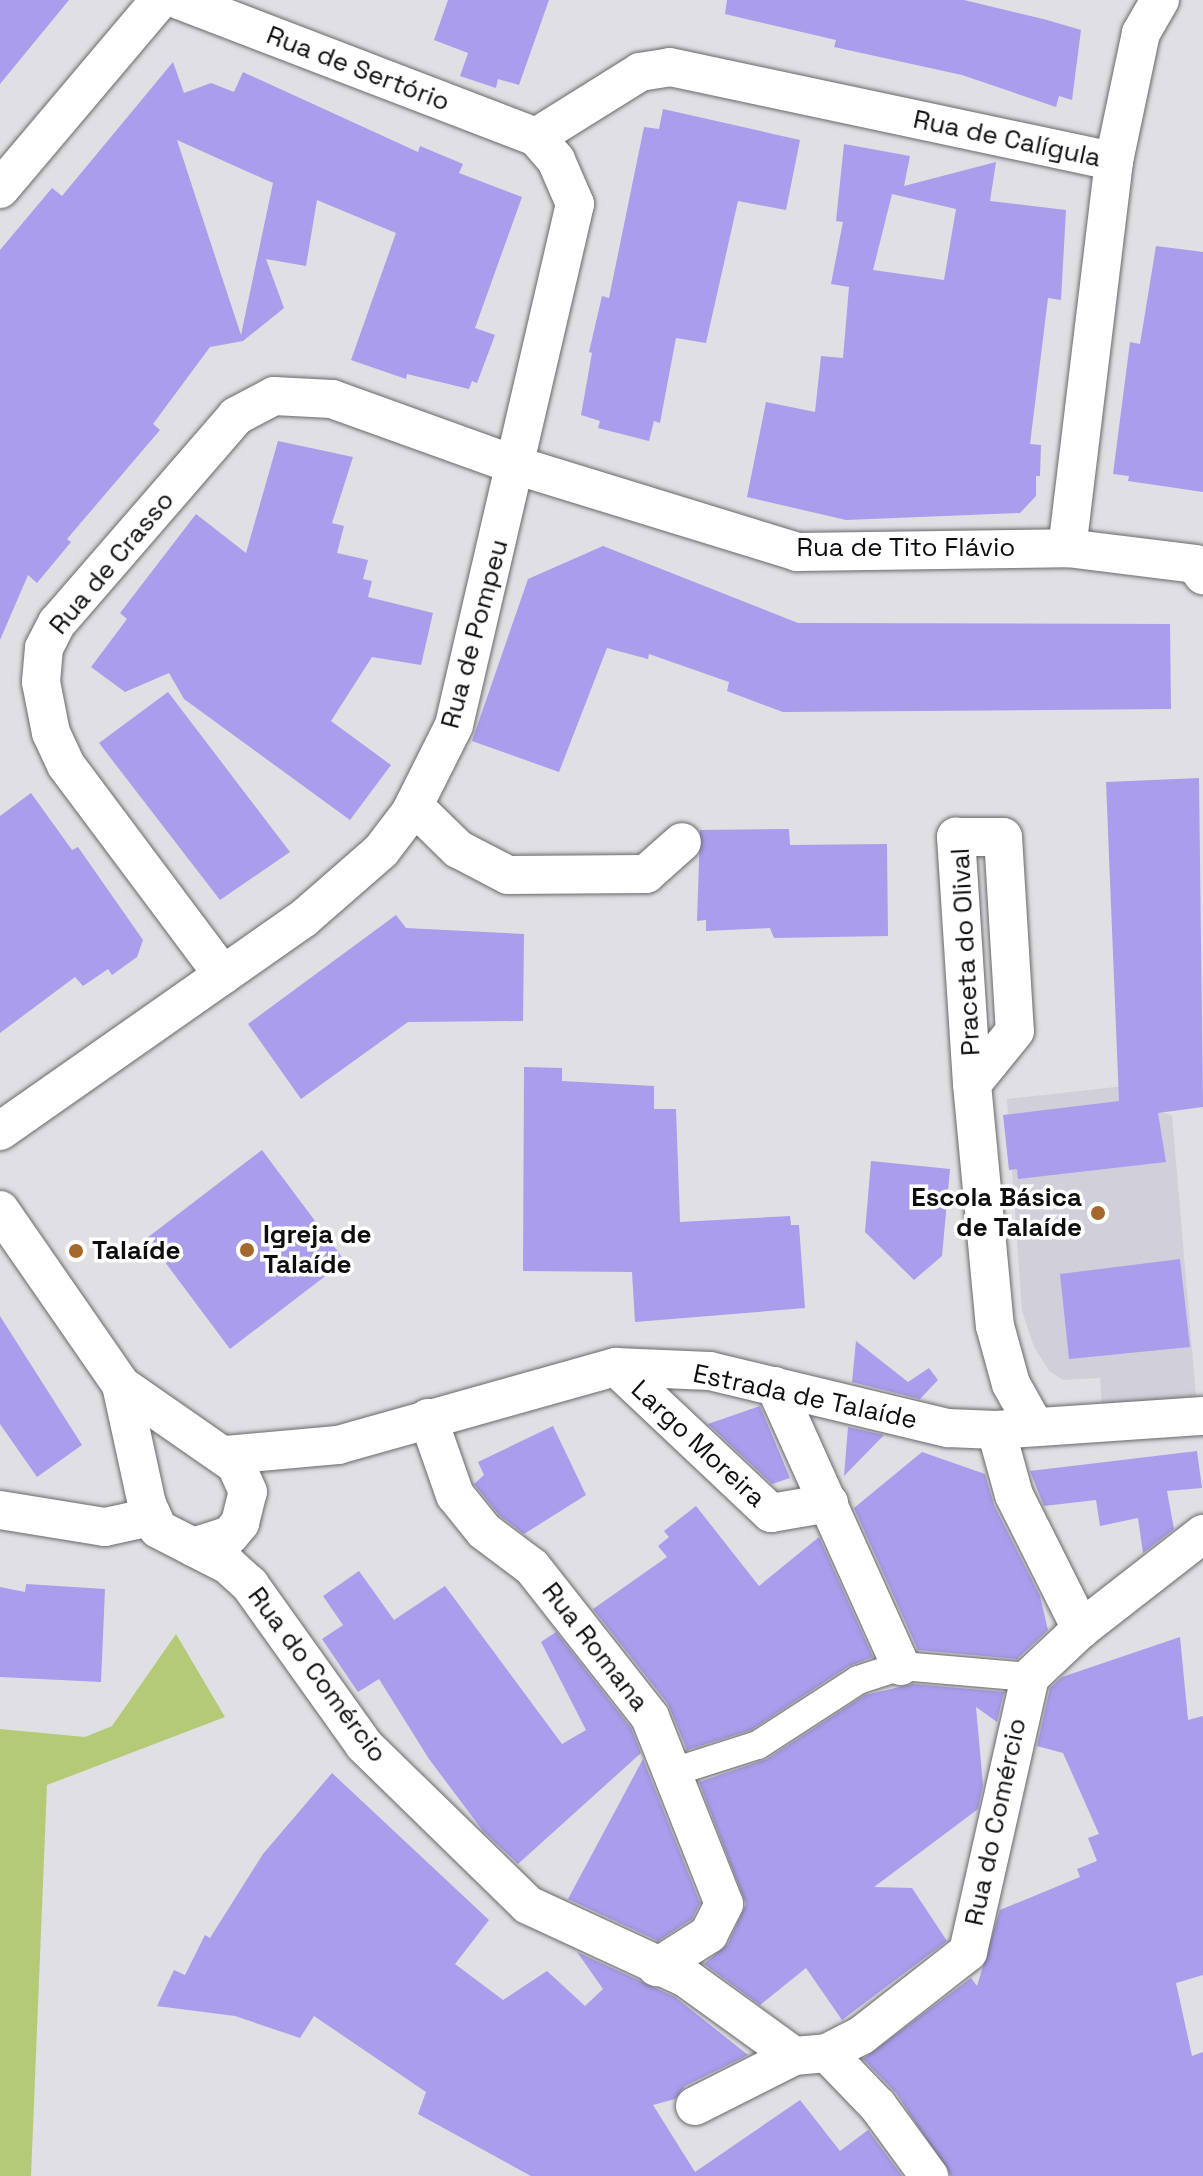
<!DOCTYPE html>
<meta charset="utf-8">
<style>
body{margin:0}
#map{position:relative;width:1203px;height:2176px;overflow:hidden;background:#e0dfe3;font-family:"Space Grotesk",sans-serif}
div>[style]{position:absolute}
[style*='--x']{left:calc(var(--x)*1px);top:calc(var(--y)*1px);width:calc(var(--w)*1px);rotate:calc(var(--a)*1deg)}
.built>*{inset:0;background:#d1d0da}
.green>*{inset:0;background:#b5ca77}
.building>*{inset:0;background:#a99dec}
.roads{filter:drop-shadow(0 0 2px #69696c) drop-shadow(0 0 2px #69696c)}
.pedestrian>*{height:28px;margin:-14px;padding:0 14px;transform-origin:14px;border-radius:14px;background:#fff}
.minor>*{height:38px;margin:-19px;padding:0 19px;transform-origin:19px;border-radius:19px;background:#fff}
.dots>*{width:22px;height:22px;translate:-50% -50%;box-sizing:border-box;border:4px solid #fff;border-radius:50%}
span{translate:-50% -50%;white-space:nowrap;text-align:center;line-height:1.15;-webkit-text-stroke:7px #fff;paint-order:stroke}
.street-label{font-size:26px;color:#0e0e0f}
.poi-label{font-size:26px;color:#0e0e0f;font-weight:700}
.right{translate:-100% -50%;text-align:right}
.left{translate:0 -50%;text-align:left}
</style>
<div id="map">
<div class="built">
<i style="clip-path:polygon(1152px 1083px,1159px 1112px,1172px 1115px,1196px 1396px,1102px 1409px,1100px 1378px,1063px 1380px,1049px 1371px,1034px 1347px,1022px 1311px,1007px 1099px)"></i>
</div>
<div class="green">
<i style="clip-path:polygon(176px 1634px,225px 1717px,47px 1785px,31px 2176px,0 2176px,0 1729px,85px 1737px,112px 1726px)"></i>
</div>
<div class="building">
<i style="clip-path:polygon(0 0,69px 0,0 84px)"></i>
<i style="clip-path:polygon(448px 0,549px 0,519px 85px,498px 79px,496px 88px,460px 76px,468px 53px,434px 40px)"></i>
<i style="clip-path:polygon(727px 0,964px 0,1047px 20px,1081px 30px,1072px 100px,1059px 96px,1056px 107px,962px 75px,834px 47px,836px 40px,725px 14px)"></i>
<i style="clip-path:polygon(evenodd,173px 62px,184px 93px,211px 83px,234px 92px,243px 72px,418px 152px,420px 146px,463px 164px,459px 173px,522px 197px,475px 328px,495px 335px,477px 383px,472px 381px,469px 389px,407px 374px,406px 379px,351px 360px,396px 233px,317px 200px,306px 266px,266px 259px,284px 308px,243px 341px,210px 347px,153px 424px,160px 430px,67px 539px,71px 542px,37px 583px,28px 575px,0 640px,0 250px,52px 188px,62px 196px,173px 62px,177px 140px,273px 183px,241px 335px,213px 250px,177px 140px)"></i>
<i style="clip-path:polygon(663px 109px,800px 140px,786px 210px,738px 201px,706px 343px,676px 338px,660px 423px,654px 421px,649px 441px,598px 428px,600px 421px,581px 415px,592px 353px,589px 352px,602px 296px,609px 298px,644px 127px,659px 129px)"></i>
<i style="clip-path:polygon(evenodd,844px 144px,910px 156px,904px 186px,996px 162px,990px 201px,1066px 210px,1061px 300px,1048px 298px,1030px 444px,1041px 445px,1040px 476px,1036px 476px,1036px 496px,1020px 513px,846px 520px,747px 497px,766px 402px,815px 412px,821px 356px,843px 358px,849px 287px,831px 284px,843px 222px,836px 221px,844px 144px,892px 194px,956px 209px,944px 280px,873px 270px,892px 194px)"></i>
<i style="clip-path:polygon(1156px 246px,1203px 252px,1203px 492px,1128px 481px,1129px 476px,1113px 474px,1130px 342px,1140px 344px)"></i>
<i style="clip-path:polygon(278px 441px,353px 457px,332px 523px,344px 526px,337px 553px,368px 560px,363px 579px,372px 581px,368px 597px,433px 613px,421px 665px,372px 657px,331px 721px,391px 765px,350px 820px,184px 699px,169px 673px,125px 692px,91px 667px,127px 619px,120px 613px,196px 514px,246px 553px)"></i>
<i style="clip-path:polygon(603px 546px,798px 623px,1170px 624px,1171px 709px,783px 712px,727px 691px,729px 682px,649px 654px,648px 659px,607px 648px,559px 772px,472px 741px,528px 579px)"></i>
<i style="clip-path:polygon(168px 692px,290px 852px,220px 900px,99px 743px)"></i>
<i style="clip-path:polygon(1199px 778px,1203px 1107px,1158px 1113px,1166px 1162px,1018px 1179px,1017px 1169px,1009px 1170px,1003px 1115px,1119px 1101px,1106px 782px)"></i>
<i style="clip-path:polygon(31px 793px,72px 850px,78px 847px,143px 940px,137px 957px,112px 975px,108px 969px,83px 986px,75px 977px,0 1033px,0 816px)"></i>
<i style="clip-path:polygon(789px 829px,790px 845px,887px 844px,888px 936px,774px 938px,770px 928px,706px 931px,706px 920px,697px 921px,700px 830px)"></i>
<i style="clip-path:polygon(396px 915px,406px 928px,524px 934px,523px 1021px,408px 1022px,301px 1099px,248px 1024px)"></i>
<i style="clip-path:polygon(524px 1067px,562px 1068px,562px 1081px,654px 1086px,654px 1109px,676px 1109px,680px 1222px,790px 1216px,791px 1225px,799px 1225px,805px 1308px,635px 1322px,632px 1272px,523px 1271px)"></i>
<i style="clip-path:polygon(262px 1150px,345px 1261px,230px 1349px,147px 1238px)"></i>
<i style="clip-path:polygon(871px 1161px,950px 1169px,942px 1256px,914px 1280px,865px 1232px)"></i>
<i style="clip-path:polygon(1180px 1259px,1190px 1347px,1069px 1359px,1060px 1274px)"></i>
<i style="clip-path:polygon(0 1316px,82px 1445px,37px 1477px,0 1424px)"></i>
<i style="clip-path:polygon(856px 1341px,908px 1382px,929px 1368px,938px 1380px,920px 1399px,852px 1382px)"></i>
<i style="clip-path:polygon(760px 1406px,790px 1478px,772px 1484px,708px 1424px)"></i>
<i style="clip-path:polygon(553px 1426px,586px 1495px,524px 1534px,499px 1515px,474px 1484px,484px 1475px,478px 1462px)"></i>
<i style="clip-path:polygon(848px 1427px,884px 1435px,844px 1476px)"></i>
<i style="clip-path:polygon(1197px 1451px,1202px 1488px,1167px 1491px,1174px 1529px,1143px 1553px,1138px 1518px,1100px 1526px,1096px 1500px,1044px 1506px,1030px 1471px)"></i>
<i style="clip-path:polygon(922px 1452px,985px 1474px,994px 1505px,1040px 1596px,1048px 1630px,1017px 1659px,918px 1650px,854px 1508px)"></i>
<i style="clip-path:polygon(696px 1506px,759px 1586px,819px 1537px,873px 1657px,849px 1666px,751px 1730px,687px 1750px,668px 1704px,593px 1609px,667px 1557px,658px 1546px,669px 1537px,664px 1531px)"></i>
<i style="clip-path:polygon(359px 1571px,394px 1620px,445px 1586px,562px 1744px,586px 1730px,541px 1642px,556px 1632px,631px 1728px,641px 1753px,518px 1864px,483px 1831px,429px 1759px,379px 1679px,358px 1692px,322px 1639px,343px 1625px,323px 1596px)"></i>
<i style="clip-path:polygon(26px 1584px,105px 1589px,101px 1682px,0 1677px,0 1587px,25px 1592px)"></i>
<i style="clip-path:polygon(1180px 1637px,1188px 1720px,1203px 1716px,1203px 1975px,1176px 1983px,1192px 2056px,1203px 2052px,1203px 2176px,951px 2176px,896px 2093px,863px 2059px,971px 1978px,977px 1986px,1000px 1910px,1080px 1877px,1077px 1869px,1097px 1861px,1088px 1838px,1099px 1834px,1063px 1753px,1037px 1746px,1050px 1688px,1062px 1677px)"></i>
<i style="clip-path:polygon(913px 1684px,1004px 1692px,997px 1722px,976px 1707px,983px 1785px,978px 1809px,874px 1887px,912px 1888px,947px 1941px,842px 2020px,806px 1968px,760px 2005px,704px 1964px,728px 1944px,746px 1904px,699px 1782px,767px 1759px,865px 1695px)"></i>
<i style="clip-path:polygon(643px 1759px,700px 1903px,692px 1919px,658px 1941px,568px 1899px)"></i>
<i style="clip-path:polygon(332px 1773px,489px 1920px,455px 1964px,503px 2000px,547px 1971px,585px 2006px,603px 1989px,577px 1952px,675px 1997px,748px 2055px,685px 2086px,675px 2099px,653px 2105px,695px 2172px,800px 2100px,840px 2151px,868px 2130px,902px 2176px,531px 2176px,418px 2114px,426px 2092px,314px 2016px,300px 2038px,235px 2016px,157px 2006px,174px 1970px,185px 1975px,205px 1935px,210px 1938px,263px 1854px)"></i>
</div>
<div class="roads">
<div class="pedestrian">
<i style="--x:670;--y:1773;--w:92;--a:-17.7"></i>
<i style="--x:758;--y:1745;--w:119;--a:-33"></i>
<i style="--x:858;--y:1680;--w:45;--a:-18"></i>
<i style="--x:901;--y:1666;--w:129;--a:4.9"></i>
</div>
<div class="minor">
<i style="--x:536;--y:137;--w:123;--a:-32"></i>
<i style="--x:640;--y:72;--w:30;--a:-9"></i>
<i style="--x:670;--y:67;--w:454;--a:12"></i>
<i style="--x:1114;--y:161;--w:390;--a:96.9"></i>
<i style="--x:1114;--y:161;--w:131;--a:-78.1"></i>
<i style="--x:1141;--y:33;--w:38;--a:-60"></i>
<i style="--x:0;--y:189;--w:248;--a:-49.8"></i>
<i style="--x:414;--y:806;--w:62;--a:44.3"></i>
<i style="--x:458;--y:849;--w:56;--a:27.5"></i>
<i style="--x:508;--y:875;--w:138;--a:-0.4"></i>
<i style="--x:646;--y:874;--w:48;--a:-41.6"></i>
<i style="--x:223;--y:975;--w:262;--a:-126.8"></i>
<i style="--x:66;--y:765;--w:35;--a:-115"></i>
<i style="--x:51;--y:733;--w:52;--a:-101.1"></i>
<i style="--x:41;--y:682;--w:34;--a:-85"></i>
<i style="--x:44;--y:648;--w:28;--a:-63"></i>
<i style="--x:57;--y:623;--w:274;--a:-49.1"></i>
<i style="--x:236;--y:416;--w:43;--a:-27.8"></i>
<i style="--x:274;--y:396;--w:58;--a:3"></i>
<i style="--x:332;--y:399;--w:198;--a:19.8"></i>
<i style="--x:518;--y:466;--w:292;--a:17.1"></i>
<i style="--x:797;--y:552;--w:270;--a:-0.8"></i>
<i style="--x:1067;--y:548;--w:129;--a:7.1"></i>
<i style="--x:1195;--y:564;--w:14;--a:54"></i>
<i style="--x:972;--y:1084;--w:248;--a:-93.7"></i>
<i style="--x:956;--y:837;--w:47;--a:0"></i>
<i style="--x:1003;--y:837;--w:194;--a:86.5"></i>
<i style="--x:1015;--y:1031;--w:68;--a:129.1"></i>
<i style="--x:972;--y:1084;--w:243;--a:84.6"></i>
<i style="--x:995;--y:1326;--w:60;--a:74.6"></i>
<i style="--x:1011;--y:1384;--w:49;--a:60.8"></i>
<i style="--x:0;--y:1131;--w:370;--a:-35"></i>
<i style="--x:303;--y:919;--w:103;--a:-41.1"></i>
<i style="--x:381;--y:851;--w:48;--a:-52.7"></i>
<i style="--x:410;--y:813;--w:98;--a:-63.4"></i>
<i style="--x:454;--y:725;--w:535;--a:-76.93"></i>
<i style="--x:575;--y:204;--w:48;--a:-113.4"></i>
<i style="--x:556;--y:160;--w:30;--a:-131"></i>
<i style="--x:536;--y:137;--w:381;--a:-159"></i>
<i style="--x:0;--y:1210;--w:213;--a:55.3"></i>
<i style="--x:121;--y:1385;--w:122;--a:77.7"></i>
<i style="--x:147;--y:1504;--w:27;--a:66"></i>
<i style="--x:158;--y:1529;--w:39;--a:27"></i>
<i style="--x:193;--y:1547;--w:39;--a:-18"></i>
<i style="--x:230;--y:1535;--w:16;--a:-50"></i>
<i style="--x:240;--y:1523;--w:32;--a:-76"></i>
<i style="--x:248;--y:1492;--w:30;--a:-114"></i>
<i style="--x:236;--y:1465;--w:140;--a:-145.2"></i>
<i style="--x:616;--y:1367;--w:213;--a:43.3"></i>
<i style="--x:771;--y:1513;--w:59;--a:-9.8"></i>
<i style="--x:775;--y:1386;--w:307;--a:65.8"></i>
<i style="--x:428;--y:1418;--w:82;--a:70.7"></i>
<i style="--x:455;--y:1495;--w:46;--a:51.1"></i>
<i style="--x:484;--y:1531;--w:60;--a:36.9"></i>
<i style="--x:532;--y:1567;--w:191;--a:51.8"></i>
<i style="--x:650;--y:1717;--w:201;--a:68.4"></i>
<i style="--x:724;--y:1904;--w:34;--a:117"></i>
<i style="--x:709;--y:1934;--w:62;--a:147.6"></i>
<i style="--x:996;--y:1430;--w:67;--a:74.5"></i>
<i style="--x:1014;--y:1495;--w:150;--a:63.4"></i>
<i style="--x:226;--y:1455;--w:112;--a:-5.1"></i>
<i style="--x:338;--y:1445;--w:289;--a:-15.7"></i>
<i style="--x:616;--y:1367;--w:94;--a:2.4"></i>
<i style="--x:710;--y:1371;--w:245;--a:13.5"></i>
<i style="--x:948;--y:1428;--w:48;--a:2.4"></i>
<i style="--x:996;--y:1430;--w:207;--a:-3.9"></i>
<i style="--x:0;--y:1510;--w:106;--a:9.2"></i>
<i style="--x:105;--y:1527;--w:47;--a:-12.3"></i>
<i style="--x:193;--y:1547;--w:39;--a:27"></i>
<i style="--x:228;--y:1565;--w:30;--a:42"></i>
<i style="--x:250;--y:1585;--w:196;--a:54.5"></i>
<i style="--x:364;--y:1745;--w:229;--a:44.3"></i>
<i style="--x:528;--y:1905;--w:174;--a:24.8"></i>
<i style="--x:686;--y:1978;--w:133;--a:35.8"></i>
<i style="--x:794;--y:2056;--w:33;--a:-5"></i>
<i style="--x:827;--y:2053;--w:39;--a:-27"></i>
<i style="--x:862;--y:2035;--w:135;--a:-38.1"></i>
<i style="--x:968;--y:1952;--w:282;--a:-77.3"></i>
<i style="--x:1030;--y:1677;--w:70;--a:-43.3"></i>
<i style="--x:1081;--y:1629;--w:155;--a:-37.9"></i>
<i style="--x:827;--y:2053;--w:74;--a:46.1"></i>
<i style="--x:878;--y:2106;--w:87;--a:53.9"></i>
<i style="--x:695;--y:2106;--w:111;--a:-26.8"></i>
</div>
</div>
<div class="dots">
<i style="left:1098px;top:1213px;background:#a5682c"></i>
<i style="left:247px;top:1250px;background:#a5682c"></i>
<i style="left:76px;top:1251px;background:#a5682c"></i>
</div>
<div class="street-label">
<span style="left:358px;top:69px;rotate:21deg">Rua de Sertório</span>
<span style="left:1007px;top:139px;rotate:12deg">Rua de Calígula</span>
<span style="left:906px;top:548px">Rua de Tito Flávio</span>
<span style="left:112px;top:563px;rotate:-50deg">Rua de Crasso</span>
<span style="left:475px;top:634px;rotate:-75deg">Rua de Pompeu</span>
<span style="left:966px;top:952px;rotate:-93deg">Praceta do Olival</span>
<span style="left:805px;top:1397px;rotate:12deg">Estrada de Talaíde</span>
<span style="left:698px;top:1444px;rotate:43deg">Largo Moreira</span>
<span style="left:595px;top:1647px;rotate:52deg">Rua Romana</span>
<span style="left:317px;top:1675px;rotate:53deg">Rua do Comércio</span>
<span style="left:996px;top:1822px;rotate:-78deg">Rua do Comércio</span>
</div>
<div class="poi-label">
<span class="right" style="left:1082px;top:1213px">Escola Básica<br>de Talaíde</span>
<span class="left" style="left:263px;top:1250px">Igreja de<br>Talaíde</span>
<span class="left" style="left:92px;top:1251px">Talaíde</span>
</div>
</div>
